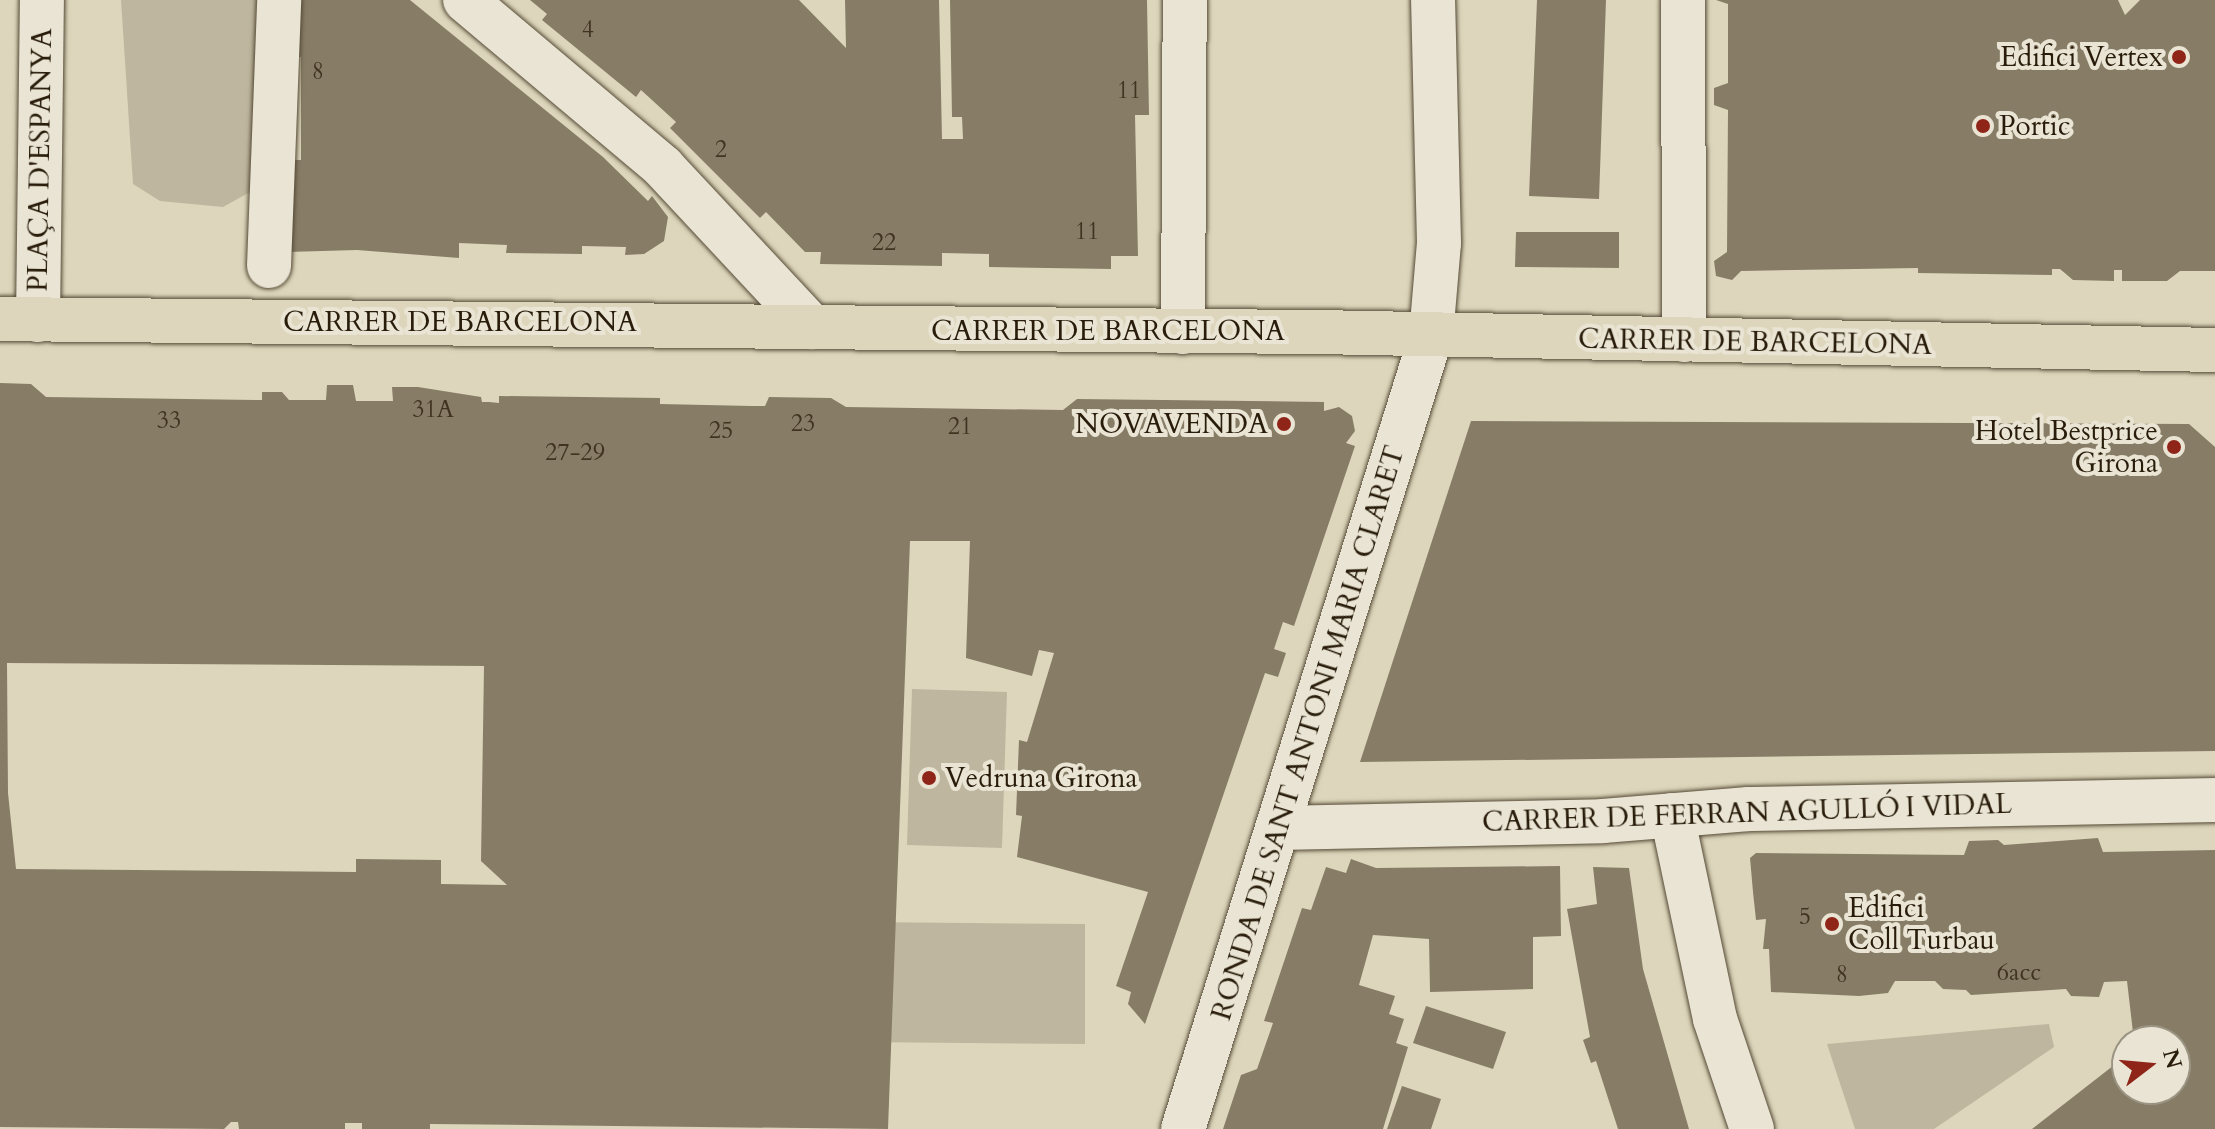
<!DOCTYPE html>
<meta charset="utf-8">
<style>
body{margin:0}
#map{position:relative;width:2215px;height:1129px;overflow:hidden;background:#ddd6bc;font-family:Cardo,serif}
div>[style]{position:absolute}
[style*='--x']{left:calc(var(--x)*1px);top:calc(var(--y)*1px);width:calc(var(--w)*1px);rotate:calc(var(--a)*1deg)}
.green>*{inset:0;background:#beb69e}
.building>*{inset:0;background:#877d67}
.roads{filter:drop-shadow(0 0 2px #564a36) drop-shadow(0 0 2px #564a36)}
.minor>*{height:44px;margin:-22px;padding:0 22px;transform-origin:22px;border-radius:22px;background:#e9e4d3}
.major>*{height:44px;margin:-22px;padding:0 22px;transform-origin:22px;border-radius:22px;background:#ddd6bc}
.dots>*{width:22px;height:22px;translate:-50% -50%;box-sizing:border-box;border:4px solid #e9e4d3;border-radius:50%}
span{translate:-50% -50%;white-space:nowrap;text-align:center;line-height:1.15;-webkit-text-stroke:8px #e9e4d3;paint-order:stroke}
.number-label{font-size:24px;color:#403421}
.number-label span{-webkit-text-stroke-width:0}
.poi-label{font-size:28px;color:#291c0a}
.right{translate:-100% -50%;text-align:right}
.left{translate:0 -50%;text-align:left}
.street-label{font-size:28px;color:#291c0a}
.north{position:absolute;left:2111px;top:1025px;width:80px;height:80px;box-sizing:border-box;background:#e9e4d3;border:2px solid #9c9483;border-radius:50%;rotate:74deg;font-size:22px;font-weight:700;line-height:32px;text-align:center;color:#291c0a}
.north::after{content:'';display:block;margin:auto;width:28px;height:36px;background:#8f2418;clip-path:polygon(50% 0,100% 100%,50% 72%,0 100%)}
</style>
<div id="map">
<div class="green">
<i style="clip-path:polygon(121px 0,257px 0,259px 187px,223px 207px,160px 201px,133px 184px)"></i>
<i style="clip-path:polygon(912px 689px,1007px 692px,1002px 848px,907px 845px)"></i>
<i style="clip-path:polygon(862px 922px,1085px 924px,1085px 1044px,862px 1042px)"></i>
<i style="clip-path:polygon(2049px 1024px,2054px 1047px,1934px 1129px,1855px 1129px,1827px 1044px)"></i>
</div>
<div class="building">
<i style="clip-path:polygon(288px 0,410px 0,603px 157px,648px 201px,652px 196px,668px 217px,664px 241px,644px 254px,625px 255px,626px 247px,582px 246px,582px 254px,506px 253px,507px 245px,459px 243px,459px 258px,357px 250px,287px 252px,287px 160px,301px 160px,301px 57px,288px 57px)"></i>
<i style="clip-path:polygon(530px 0,799px 0,846px 48px,845px 0,939px 0,942px 139px,963px 139px,962px 117px,952px 117px,950px 0,1147px 0,1149px 115px,1135px 115px,1138px 256px,1111px 256px,1111px 269px,989px 267px,989px 254px,942px 253px,942px 266px,820px 264px,821px 252px,805px 252px,766px 212px,760px 218px,670px 128px,676px 122px,641px 90px,636px 97px,542px 20px,547px 14px)"></i>
<i style="clip-path:polygon(1537px 0,1606px 0,1599px 199px,1529px 196px)"></i>
<i style="clip-path:polygon(1716px 0,2118px 0,2125px 15px,2140px 0,2215px 0,2215px 271px,2180px 271px,2167px 281px,2122px 281px,2122px 270px,2114px 270px,2114px 281px,2073px 280px,2060px 269px,2052px 269px,2052px 275px,1918px 273px,1918px 268px,1741px 271px,1732px 280px,1716px 276px,1714px 261px,1727px 252px,1728px 110px,1714px 105px,1714px 88px,1728px 83px,1728px 4px)"></i>
<i style="clip-path:polygon(1516px 232px,1619px 232px,1619px 268px,1515px 267px)"></i>
<i style="clip-path:polygon(evenodd,0 383px,31px 384px,46px 397px,262px 400px,262px 392px,282px 392px,289px 400px,326px 400px,327px 385px,353px 385px,356px 401px,393px 401px,392px 387px,418px 387px,481px 397px,482px 402px,489px 402px,499px 403px,499px 396px,660px 398px,660px 404px,752px 406px,765px 406px,769px 397px,831px 398px,846px 407px,1063px 410px,1077px 399px,1324px 402px,1324px 411px,1339px 407px,1352px 416px,1355px 431px,1346px 443px,1355px 446px,1294px 626px,1283px 622px,1274px 649px,1286px 653px,1278px 677px,1265px 673px,1145px 1024px,1128px 1004px,1131px 992px,1116px 986px,1148px 892px,1017px 857px,1022px 816px,1016px 815px,1019px 740px,1027px 742px,1054px 653px,1039px 650px,1032px 676px,966px 658px,970px 541px,910px 541px,888px 1129px,430px 1124px,430px 1129px,362px 1129px,362px 1123px,345px 1123px,345px 1129px,239px 1129px,238px 1122px,231px 1122px,224px 1129px,0 1127px,0 383px,7px 663px,484px 666px,481px 861px,507px 885px,441px 884px,441px 860px,356px 859px,356px 872px,16px 869px,8px 793px,7px 663px)"></i>
<i style="clip-path:polygon(1471px 421px,2189px 424px,2215px 447px,2215px 751px,1360px 762px)"></i>
<i style="clip-path:polygon(2098px 838px,2103px 852px,2215px 850px,2215px 1129px,2032px 1129px,2127px 1055px,2127px 1089px,2175px 1089px,2175px 1041px,2134px 1041px,2127px 981px,2104px 982px,2099px 997px,2071px 996px,2066px 989px,1971px 995px,1966px 990px,1943px 989px,1935px 981px,1895px 981px,1888px 993px,1859px 996px,1771px 992px,1769px 949px,1763px 949px,1766px 919px,1756px 920px,1753px 892px,1750px 858px,1756px 853px,1964px 855px,1969px 841px,1998px 840px,2004px 845px)"></i>
<i style="clip-path:polygon(1351px 859px,1376px 868px,1560px 866px,1561px 936px,1533px 937px,1533px 989px,1430px 992px,1429px 939px,1373px 935px,1359px 985px,1395px 996px,1389px 1014px,1404px 1019px,1396px 1043px,1408px 1047px,1383px 1129px,1223px 1129px,1241px 1075px,1257px 1069px,1273px 1023px,1264px 1021px,1302px 908px,1311px 910px,1326px 867px,1346px 873px)"></i>
<i style="clip-path:polygon(1593px 867px,1629px 868px,1643px 969px,1689px 1129px,1618px 1129px,1596px 1061px,1591px 1063px,1583px 1040px,1590px 1037px,1567px 909px,1597px 904px)"></i>
<i style="clip-path:polygon(1426px 1006px,1506px 1032px,1493px 1069px,1413px 1043px)"></i>
<i style="clip-path:polygon(1402px 1086px,1441px 1099px,1431px 1129px,1387px 1129px)"></i>
</div>
<div class="roads">
<div class="minor">
<i style="--x:465;--y:0;--w:259;--a:40.1"></i>
<i style="--x:663;--y:167;--w:219;--a:47"></i>
<i style="--x:1683;--y:0;--w:340;--a:89.8"></i>
<i style="--x:269;--y:266;--w:266;--a:-87.8"></i>
<i style="--x:38;--y:320;--w:320;--a:-89.3"></i>
<i style="--x:1183;--y:332;--w:332;--a:-89.7"></i>
<i style="--x:1672;--y:815;--w:208;--a:78.1"></i>
<i style="--x:1715;--y:1019;--w:116;--a:71.4"></i>
<i style="--x:1278;--y:828;--w:325;--a:-1.2"></i>
<i style="--x:1603;--y:821;--w:146;--a:-4.7"></i>
<i style="--x:1749;--y:809;--w:466;--a:-1.1"></i>
<i style="--x:1183;--y:1129;--w:831;--a:-72.63"></i>
<i style="--x:1431;--y:336;--w:93;--a:-85.1"></i>
<i style="--x:1439;--y:243;--w:243;--a:-91.4"></i>
</div>
<div class="major">
<i style="--x:0;--y:319;--w:1318;--a:0.57"></i>
<i style="--x:1318;--y:332;--w:897;--a:1.15"></i>
</div>
</div>
<div class="dots">
<i style="left:2179px;top:57px;background:#8f2418"></i>
<i style="left:1983px;top:126px;background:#8f2418"></i>
<i style="left:1284px;top:424px;background:#8f2418"></i>
<i style="left:2174px;top:447px;background:#8f2418"></i>
<i style="left:929px;top:778px;background:#8f2418"></i>
<i style="left:1832px;top:924px;background:#8f2418"></i>
</div>
<div class="number-label">
<span style="left:588px;top:30px">4</span>
<span style="left:318px;top:72px">8</span>
<span style="left:1129px;top:91px">11</span>
<span style="left:721px;top:150px">2</span>
<span style="left:1087px;top:232px">11</span>
<span style="left:884px;top:243px">22</span>
<span style="left:433px;top:410px">31A</span>
<span style="left:169px;top:421px">33</span>
<span style="left:803px;top:424px">23</span>
<span style="left:960px;top:427px">21</span>
<span style="left:721px;top:431px">25</span>
<span style="left:575px;top:453px">27-29</span>
<span style="left:1805px;top:917px">5</span>
<span style="left:2019px;top:973px">6acc</span>
<span style="left:1842px;top:975px">8</span>
</div>
<div class="poi-label">
<span class="right" style="left:2163px;top:57px">Edifici Vertex</span>
<span class="left" style="left:1999px;top:126px">Portic</span>
<span class="right" style="left:1268px;top:424px">NOVAVENDA</span>
<span class="right" style="left:2158px;top:447px">Hotel Bestprice<br>Girona</span>
<span class="left" style="left:945px;top:778px">Vedruna Girona</span>
<span class="left" style="left:1848px;top:924px">Edifici<br>Coll Turbau</span>
</div>
<div class="street-label">
<span style="left:40px;top:160px;rotate:-89deg">PLAÇA D'ESPANYA</span>
<span style="left:460px;top:322px">CARRER DE BARCELONA</span>
<span style="left:1108px;top:331px">CARRER DE BARCELONA</span>
<span style="left:1755px;top:342px;rotate:1deg">CARRER DE BARCELONA</span>
<span style="left:1308px;top:733px;rotate:-73deg">RONDA DE SANT ANTONI MARIA CLARET</span>
<span style="left:1747px;top:813px;rotate:-2deg">CARRER DE FERRAN AGULLÓ I VIDAL</span>
</div>
<div class="north">N</div>
</div>
